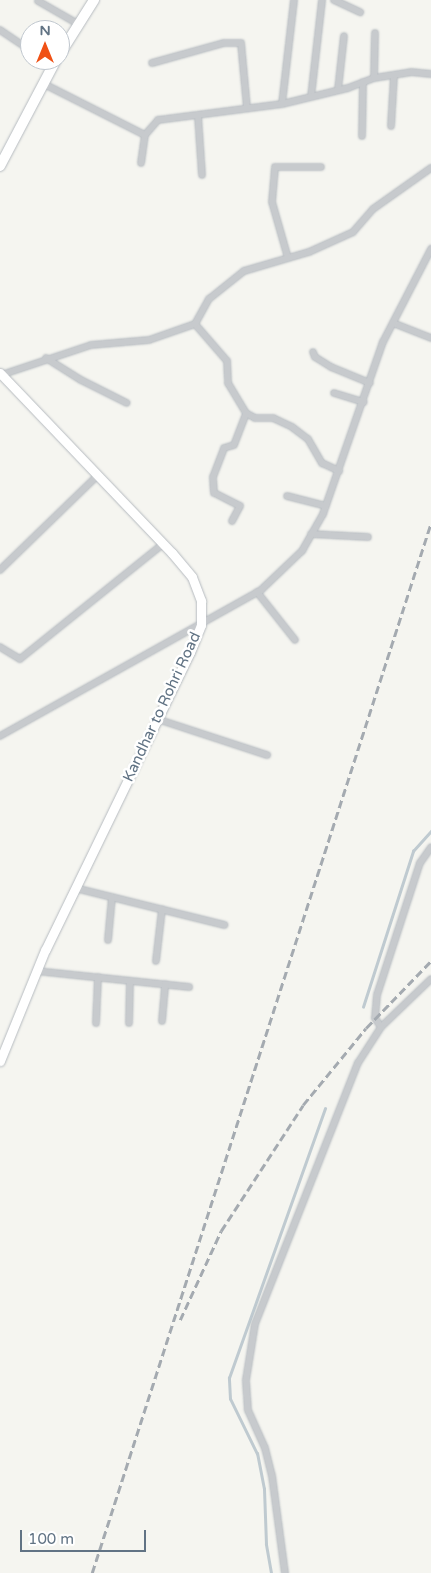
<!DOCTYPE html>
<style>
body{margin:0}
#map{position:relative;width:431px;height:1573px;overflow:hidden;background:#f5f5f0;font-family:"Varela Round",sans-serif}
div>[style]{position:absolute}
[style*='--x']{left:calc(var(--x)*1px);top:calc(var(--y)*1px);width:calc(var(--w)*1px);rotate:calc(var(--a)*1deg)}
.stream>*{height:2.5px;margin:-1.25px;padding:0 1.25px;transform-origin:1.25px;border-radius:1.25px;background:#bfcad0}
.roads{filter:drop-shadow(0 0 1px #b6bbc0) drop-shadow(0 0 1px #b6bbc0)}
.street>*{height:6px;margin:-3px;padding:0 3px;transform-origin:3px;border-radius:3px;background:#c7cacd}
.secondary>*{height:9px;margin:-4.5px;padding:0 4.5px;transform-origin:4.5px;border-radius:4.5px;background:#fff}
.primary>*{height:10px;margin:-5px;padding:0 5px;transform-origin:5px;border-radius:5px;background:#fff}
.rail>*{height:2.5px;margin-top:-1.25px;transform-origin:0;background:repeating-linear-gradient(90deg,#a4aab0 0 8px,transparent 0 12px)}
span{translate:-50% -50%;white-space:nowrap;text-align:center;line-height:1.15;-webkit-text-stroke:5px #fff;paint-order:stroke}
.street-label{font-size:15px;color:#617384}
.north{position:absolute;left:20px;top:20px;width:50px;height:50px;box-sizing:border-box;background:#fff;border:1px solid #c0c7ce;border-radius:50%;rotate:0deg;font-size:14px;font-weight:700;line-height:20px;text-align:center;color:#617384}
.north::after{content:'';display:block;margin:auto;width:18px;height:22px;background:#f05115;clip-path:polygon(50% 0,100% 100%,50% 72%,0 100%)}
.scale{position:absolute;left:20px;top:1530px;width:126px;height:22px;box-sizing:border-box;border:2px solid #617384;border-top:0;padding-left:6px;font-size:15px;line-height:18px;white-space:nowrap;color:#617384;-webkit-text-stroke:4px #fff;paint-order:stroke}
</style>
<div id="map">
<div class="stream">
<i style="--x:363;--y:1007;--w:164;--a:-72.2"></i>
<i style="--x:413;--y:851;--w:27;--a:-48"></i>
<i style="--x:271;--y:1573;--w:29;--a:-100"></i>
<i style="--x:266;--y:1544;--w:55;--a:-92.1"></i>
<i style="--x:264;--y:1489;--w:36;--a:-101"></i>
<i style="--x:257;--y:1454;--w:61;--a:-116.1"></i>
<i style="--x:230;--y:1399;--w:21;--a:-93"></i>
<i style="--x:229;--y:1378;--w:286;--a:-70.4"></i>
</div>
<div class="roads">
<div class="street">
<i style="--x:334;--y:0;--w:29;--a:25"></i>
<i style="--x:38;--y:1;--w:46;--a:29.9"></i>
<i style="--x:0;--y:30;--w:36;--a:34"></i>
<i style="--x:152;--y:63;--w:75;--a:-15.5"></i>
<i style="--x:224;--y:43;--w:17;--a:0"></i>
<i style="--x:241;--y:43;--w:65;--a:84.7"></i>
<i style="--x:374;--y:78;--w:45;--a:-88.7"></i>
<i style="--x:44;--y:84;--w:113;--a:26.8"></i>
<i style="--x:338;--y:90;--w:54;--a:-83.7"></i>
<i style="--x:311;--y:97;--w:98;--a:-83.5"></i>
<i style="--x:282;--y:104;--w:105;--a:-83.4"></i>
<i style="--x:198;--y:116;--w:59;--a:86.1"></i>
<i style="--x:391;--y:126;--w:51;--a:-86.6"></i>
<i style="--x:362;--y:136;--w:54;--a:-88.9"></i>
<i style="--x:141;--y:163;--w:28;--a:-82"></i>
<i style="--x:145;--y:135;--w:20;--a:-49"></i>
<i style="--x:158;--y:120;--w:125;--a:-7.4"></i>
<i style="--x:282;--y:104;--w:68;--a:-13.6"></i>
<i style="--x:348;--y:88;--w:28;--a:-21"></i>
<i style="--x:374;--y:78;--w:37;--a:-9"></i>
<i style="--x:411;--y:72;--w:20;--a:6"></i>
<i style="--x:288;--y:258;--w:58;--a:-105.9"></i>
<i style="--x:272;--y:202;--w:35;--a:-85"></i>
<i style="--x:275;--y:167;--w:46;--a:0"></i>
<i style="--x:393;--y:323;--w:41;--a:21.5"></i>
<i style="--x:195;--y:324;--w:49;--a:49.1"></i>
<i style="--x:227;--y:361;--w:22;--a:87"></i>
<i style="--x:228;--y:383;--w:35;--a:59"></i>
<i style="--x:246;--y:413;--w:10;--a:29"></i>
<i style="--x:255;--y:418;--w:18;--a:0"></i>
<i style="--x:273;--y:418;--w:21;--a:25"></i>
<i style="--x:292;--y:427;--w:20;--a:37"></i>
<i style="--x:308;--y:439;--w:28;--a:60"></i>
<i style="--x:322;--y:463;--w:19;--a:25"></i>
<i style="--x:313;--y:352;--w:5;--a:68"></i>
<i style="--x:315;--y:357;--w:19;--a:32"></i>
<i style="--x:331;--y:367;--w:42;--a:22.3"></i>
<i style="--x:46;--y:358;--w:41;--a:32.2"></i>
<i style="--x:81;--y:380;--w:51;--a:26.6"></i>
<i style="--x:1;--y:375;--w:95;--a:-18.4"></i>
<i style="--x:91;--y:345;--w:58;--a:-4.9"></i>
<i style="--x:149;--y:340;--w:49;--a:-19.2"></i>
<i style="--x:195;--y:324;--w:29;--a:-61"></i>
<i style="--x:209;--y:299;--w:45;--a:-38.7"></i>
<i style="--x:244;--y:271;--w:68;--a:-16.3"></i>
<i style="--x:309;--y:252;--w:48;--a:-24.4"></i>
<i style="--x:353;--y:232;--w:30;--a:-49"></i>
<i style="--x:373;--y:209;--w:71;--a:-35.3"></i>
<i style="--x:334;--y:393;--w:31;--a:17"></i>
<i style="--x:287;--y:496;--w:40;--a:14.4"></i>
<i style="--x:232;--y:521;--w:17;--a:-62"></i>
<i style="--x:240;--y:506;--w:29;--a:-153"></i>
<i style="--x:214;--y:493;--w:16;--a:-94"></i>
<i style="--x:213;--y:477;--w:31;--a:-69"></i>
<i style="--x:224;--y:448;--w:10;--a:-17"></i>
<i style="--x:234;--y:445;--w:34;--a:-69"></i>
<i style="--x:311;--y:534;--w:57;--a:3"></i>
<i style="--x:0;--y:570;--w:136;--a:-44.1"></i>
<i style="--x:257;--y:592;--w:61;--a:51.6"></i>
<i style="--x:0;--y:647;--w:23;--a:31"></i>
<i style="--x:20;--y:659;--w:184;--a:-38.8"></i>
<i style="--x:157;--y:719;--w:116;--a:18.1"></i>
<i style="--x:0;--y:736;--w:299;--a:-29.2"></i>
<i style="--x:261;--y:590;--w:57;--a:-43.6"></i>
<i style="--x:302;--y:551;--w:43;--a:-60.4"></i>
<i style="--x:323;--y:514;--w:182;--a:-70.8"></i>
<i style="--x:383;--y:342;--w:105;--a:-62.7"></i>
<i style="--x:75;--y:888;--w:154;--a:13.9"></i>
<i style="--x:108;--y:940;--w:43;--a:-84.7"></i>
<i style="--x:156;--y:961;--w:52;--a:-83.4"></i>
<i style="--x:36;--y:971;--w:154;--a:6"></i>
<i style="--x:162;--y:1021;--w:37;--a:-85"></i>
<i style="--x:96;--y:1023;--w:46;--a:-87.5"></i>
<i style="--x:129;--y:1023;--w:42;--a:-88.6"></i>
<i style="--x:381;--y:1027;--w:69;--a:-43.8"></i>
<i style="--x:285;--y:1573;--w:98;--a:-97.6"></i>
<i style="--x:272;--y:1476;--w:29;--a:-104"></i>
<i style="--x:265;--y:1448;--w:42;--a:-114.1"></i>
<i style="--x:248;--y:1410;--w:30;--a:-94"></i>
<i style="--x:246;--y:1380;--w:57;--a:-80.9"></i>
<i style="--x:255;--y:1324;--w:281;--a:-68.5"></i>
<i style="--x:358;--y:1063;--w:43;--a:-57.4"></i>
<i style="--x:381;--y:1027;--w:11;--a:-124"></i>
<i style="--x:375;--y:1018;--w:23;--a:-85"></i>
<i style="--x:377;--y:995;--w:139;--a:-72"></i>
<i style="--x:420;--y:863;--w:19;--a:-55"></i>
</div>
<div class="secondary">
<i style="--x:0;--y:373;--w:249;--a:46.3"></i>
<i style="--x:172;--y:553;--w:31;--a:50"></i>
<i style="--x:192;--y:577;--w:26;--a:69"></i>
<i style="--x:201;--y:601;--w:24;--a:90"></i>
<i style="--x:201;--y:625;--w:29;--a:112"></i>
<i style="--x:190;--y:652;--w:331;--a:115.9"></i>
<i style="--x:45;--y:950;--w:120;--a:112.1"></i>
</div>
<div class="primary">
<i style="--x:60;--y:54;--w:64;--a:-57.8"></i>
<i style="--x:0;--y:166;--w:120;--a:-62.2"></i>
</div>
</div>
<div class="rail">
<i style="--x:180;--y:1320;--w:98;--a:-65.3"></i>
<i style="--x:221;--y:1231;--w:150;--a:-56.9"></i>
<i style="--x:303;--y:1105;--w:99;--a:-50.7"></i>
<i style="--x:366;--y:1028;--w:93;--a:-45.9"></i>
<i style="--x:92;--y:1573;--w:1103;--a:-72.11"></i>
</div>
<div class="street-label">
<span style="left:162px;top:707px;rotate:-65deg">Kandhar to Rohri Road</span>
</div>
<div class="north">N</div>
<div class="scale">100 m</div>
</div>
